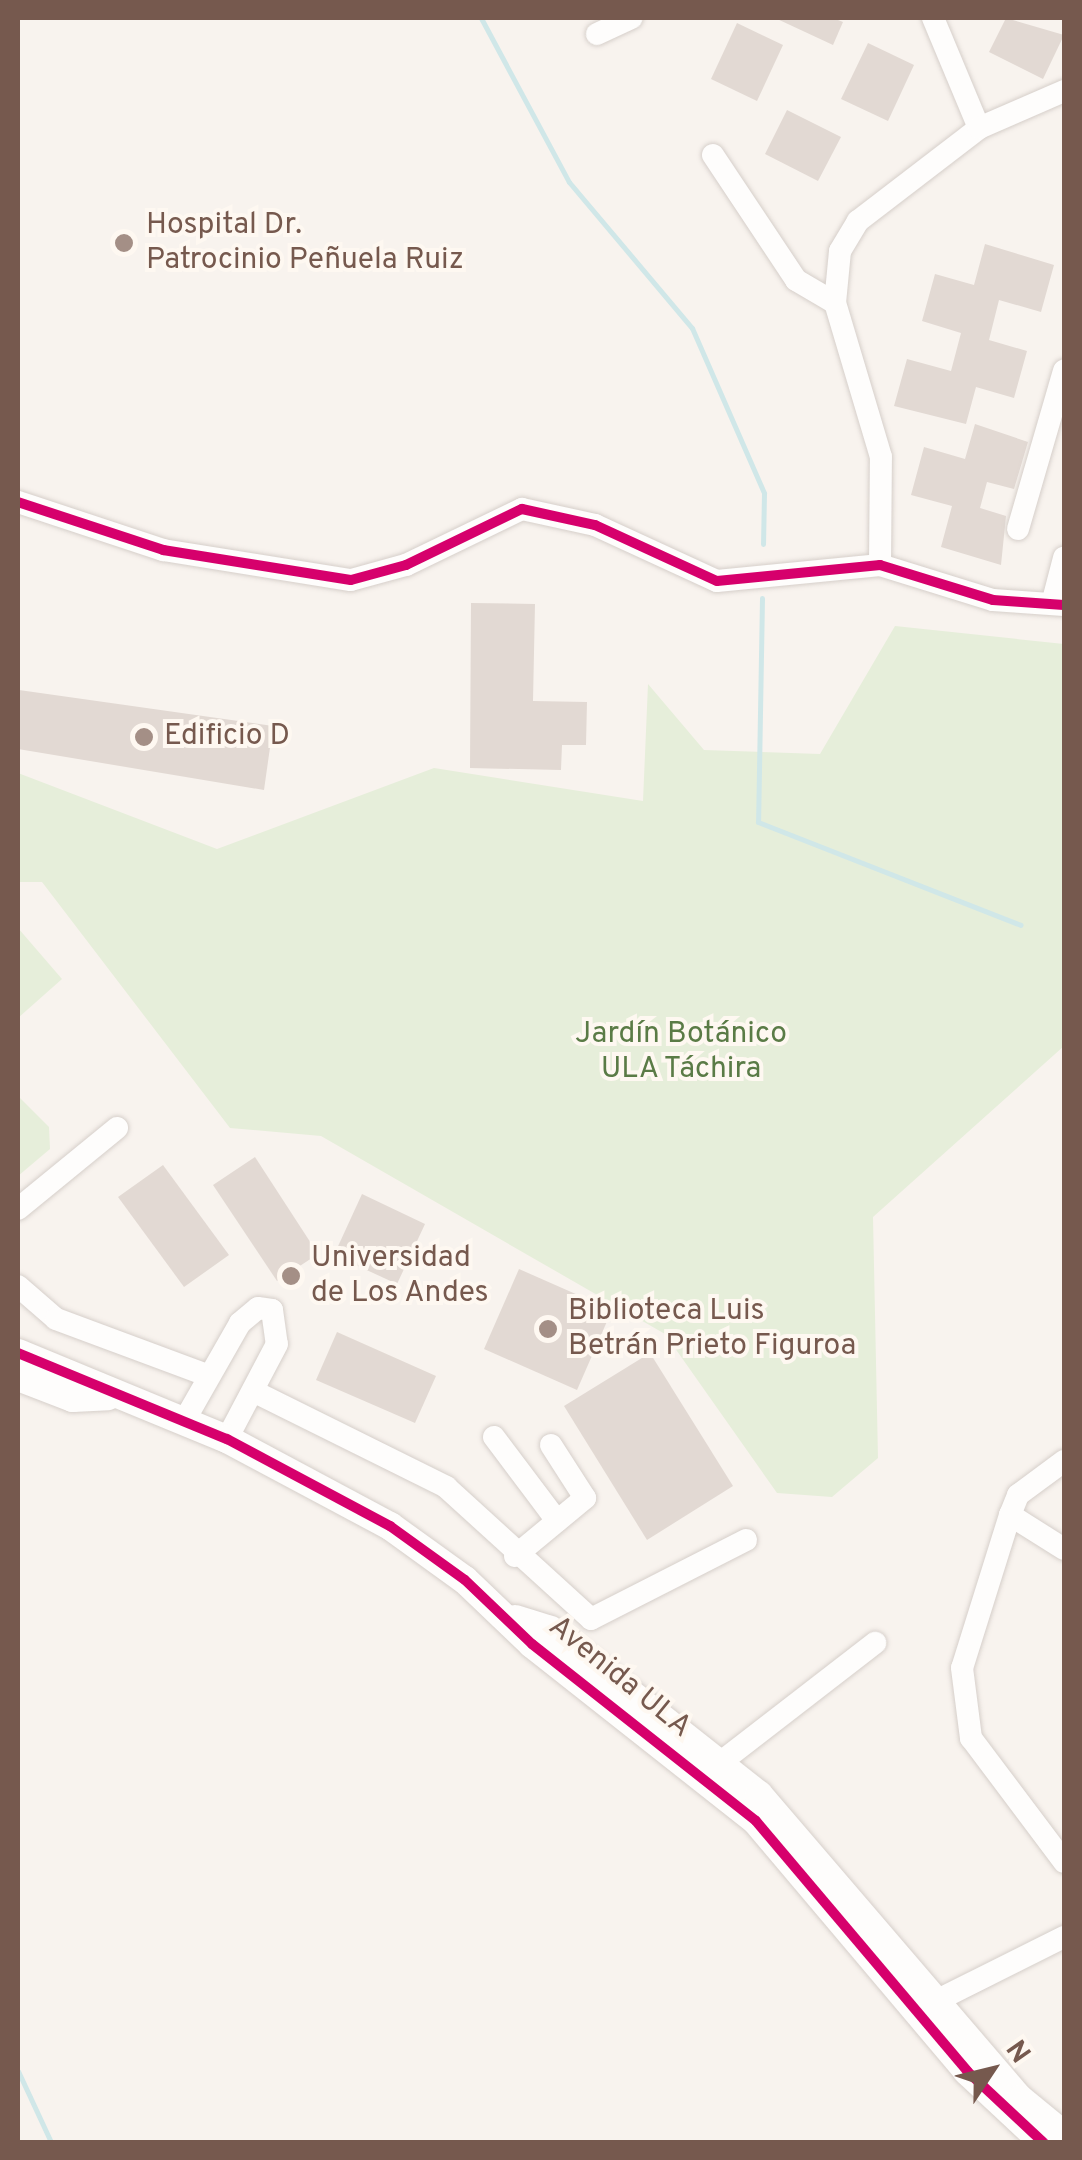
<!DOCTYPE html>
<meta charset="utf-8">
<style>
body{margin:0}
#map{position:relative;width:1082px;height:2160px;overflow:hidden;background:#f8f3ee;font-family:Overpass,sans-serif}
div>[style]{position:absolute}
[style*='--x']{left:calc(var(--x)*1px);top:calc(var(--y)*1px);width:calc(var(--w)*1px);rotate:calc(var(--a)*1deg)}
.green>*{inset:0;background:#e6eeda}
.stream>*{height:5px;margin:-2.5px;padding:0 2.5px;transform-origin:2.5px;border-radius:2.5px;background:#d0e7e8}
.building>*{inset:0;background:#e2d9d3}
.roads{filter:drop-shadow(0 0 2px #d6cfca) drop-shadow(0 0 2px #d6cfca)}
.minor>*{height:22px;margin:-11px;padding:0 11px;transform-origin:11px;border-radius:11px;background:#fefdfc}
.tertiary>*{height:28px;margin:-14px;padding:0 14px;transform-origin:14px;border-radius:14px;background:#fefdfc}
.cycleway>*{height:10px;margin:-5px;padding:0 5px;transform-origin:5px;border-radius:5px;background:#d6006c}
.dots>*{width:28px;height:28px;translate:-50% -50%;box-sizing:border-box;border:5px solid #fef8f1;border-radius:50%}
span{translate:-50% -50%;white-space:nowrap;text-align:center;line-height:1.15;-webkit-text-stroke:8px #fef8f1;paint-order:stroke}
.poi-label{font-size:30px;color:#76594e}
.left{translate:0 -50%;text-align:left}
.park-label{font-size:30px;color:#5a7b46}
.street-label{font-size:30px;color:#76594e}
.frame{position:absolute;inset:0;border:20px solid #76594e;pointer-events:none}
.north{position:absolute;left:942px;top:2020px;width:100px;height:100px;-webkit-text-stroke:8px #fef8f1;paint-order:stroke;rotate:55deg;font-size:28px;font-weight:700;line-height:40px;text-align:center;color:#76594e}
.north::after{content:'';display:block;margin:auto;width:35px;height:45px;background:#76594e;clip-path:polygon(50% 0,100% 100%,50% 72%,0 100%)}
</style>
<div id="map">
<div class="green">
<i style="clip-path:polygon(895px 626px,1064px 644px,1064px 1046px,873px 1217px,878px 1458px,832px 1497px,777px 1493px,665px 1334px,321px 1136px,230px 1128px,42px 882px,18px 882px,18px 773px,217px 849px,434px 768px,643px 801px,648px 684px,704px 750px,820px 754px)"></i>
<i style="clip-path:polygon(18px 928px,62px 979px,18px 1018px)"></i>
<i style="clip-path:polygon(18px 1096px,49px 1127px,50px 1149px,18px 1176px)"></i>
</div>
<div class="stream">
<i style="--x:481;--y:18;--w:186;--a:61.8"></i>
<i style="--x:569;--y:182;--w:191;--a:49.9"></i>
<i style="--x:692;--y:328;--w:180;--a:66.4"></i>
<i style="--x:764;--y:493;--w:51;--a:91.1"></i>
<i style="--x:762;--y:598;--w:224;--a:91"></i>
<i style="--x:758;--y:822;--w:282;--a:21.4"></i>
<i style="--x:18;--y:2071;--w:78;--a:65.1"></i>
</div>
<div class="building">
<i style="clip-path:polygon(775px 18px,833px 18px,843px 22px,833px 45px)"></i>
<i style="clip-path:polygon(1006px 18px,1064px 35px,1043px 79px,989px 52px)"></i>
<i style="clip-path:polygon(737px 23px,783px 45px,757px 101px,711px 79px)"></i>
<i style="clip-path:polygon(868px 43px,914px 65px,888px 121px,841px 99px)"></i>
<i style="clip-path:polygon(787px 110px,841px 137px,818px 181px,765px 154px)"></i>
<i style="clip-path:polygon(985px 244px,1054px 265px,1041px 312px,999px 300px,989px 340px,1027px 351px,1014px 398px,976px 387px,966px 424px,894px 406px,907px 359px,951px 371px,961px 333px,922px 321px,935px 274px,974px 285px)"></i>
<i style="clip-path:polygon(975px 424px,1028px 442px,1014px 489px,987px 482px,980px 508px,1006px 516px,1001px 565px,941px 547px,952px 506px,911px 495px,924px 447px,965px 459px)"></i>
<i style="clip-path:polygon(471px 603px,535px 604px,533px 701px,587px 702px,586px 745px,562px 745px,561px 770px,470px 768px)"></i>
<i style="clip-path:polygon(19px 690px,273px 726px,264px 790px,18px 749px)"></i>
<i style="clip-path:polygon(255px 1157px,318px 1254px,277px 1281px,213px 1185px)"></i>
<i style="clip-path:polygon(163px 1165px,229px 1255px,184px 1287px,118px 1197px)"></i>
<i style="clip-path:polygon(362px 1194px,425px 1224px,397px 1284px,334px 1255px)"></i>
<i style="clip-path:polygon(519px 1269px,612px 1310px,577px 1390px,484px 1349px)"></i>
<i style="clip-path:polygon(337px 1332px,436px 1376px,415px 1423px,316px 1380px)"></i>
<i style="clip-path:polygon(650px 1353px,733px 1486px,647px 1540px,564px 1406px)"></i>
</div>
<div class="roads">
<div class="minor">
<i style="--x:933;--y:18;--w:119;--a:67.3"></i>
<i style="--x:597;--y:34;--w:38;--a:-25"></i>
<i style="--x:713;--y:155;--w:150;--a:56.4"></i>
<i style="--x:796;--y:280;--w:45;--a:30.5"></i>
<i style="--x:18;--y:502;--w:153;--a:18.3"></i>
<i style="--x:163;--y:550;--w:190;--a:9.1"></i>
<i style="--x:351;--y:580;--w:57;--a:-15.3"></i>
<i style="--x:406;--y:565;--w:129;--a:-25.8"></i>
<i style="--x:522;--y:509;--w:75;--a:12.4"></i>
<i style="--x:595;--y:525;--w:134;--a:24.7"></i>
<i style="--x:717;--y:581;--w:164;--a:-5.6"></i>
<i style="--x:880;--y:565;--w:118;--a:17.2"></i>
<i style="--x:993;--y:600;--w:71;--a:4"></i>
<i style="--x:1018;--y:529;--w:165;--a:-73.8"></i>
<i style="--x:880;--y:565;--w:108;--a:-89.5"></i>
<i style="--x:881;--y:457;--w:161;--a:-106.6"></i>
<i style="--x:835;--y:303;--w:52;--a:-84.5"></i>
<i style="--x:840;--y:251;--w:35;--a:-59"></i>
<i style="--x:858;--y:221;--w:153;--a:-37.5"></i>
<i style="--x:979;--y:128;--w:93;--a:-23.5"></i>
<i style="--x:1052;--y:604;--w:48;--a:-75.4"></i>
<i style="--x:18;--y:1209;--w:128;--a:-39.3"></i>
<i style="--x:18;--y:1286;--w:50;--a:41"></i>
<i style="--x:56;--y:1319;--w:163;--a:20.4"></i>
<i style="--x:253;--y:1391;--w:216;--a:26.4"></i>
<i style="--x:446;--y:1487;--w:196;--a:42.3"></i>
<i style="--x:591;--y:1619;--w:174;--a:-27"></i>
<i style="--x:183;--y:1423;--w:115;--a:-60.3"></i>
<i style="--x:240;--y:1323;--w:23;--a:-40"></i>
<i style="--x:258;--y:1308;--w:14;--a:8"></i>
<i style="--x:272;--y:1310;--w:34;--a:82"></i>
<i style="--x:277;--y:1344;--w:107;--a:117.8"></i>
<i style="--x:494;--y:1437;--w:105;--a:53.1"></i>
<i style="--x:1010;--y:1515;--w:22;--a:-68"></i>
<i style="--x:1018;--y:1495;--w:57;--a:-36.5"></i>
<i style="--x:1064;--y:1549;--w:64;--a:-147.8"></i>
<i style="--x:1010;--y:1515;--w:160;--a:107.4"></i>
<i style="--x:962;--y:1668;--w:71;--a:82.7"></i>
<i style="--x:971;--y:1738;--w:155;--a:53.1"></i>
<i style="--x:515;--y:1556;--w:91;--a:-39.6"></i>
<i style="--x:585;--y:1498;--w:63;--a:-122.7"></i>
<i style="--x:721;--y:1762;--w:195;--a:-37.7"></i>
<i style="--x:920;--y:2009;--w:161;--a:-26.6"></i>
</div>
<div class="tertiary">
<i style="--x:18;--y:1353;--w:226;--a:22.4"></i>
<i style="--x:227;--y:1439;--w:185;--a:28.1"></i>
<i style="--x:390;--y:1526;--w:92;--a:35.8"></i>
<i style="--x:465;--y:1580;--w:93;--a:43.7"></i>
<i style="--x:532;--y:1644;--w:285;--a:38.3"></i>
<i style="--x:756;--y:1821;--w:327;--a:49.8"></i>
<i style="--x:967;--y:2071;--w:104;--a:43.1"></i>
<i style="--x:18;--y:1377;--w:59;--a:20.9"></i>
<i style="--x:73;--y:1398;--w:35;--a:-3"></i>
<i style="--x:515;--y:1619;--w:37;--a:17"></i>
<i style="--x:550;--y:1630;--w:266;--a:38.3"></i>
<i style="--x:759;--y:1795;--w:401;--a:49.4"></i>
<i style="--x:1020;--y:2099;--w:57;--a:39.3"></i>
</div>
</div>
<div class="cycleway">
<i style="--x:18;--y:502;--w:153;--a:18.3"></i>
<i style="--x:163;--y:550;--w:190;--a:9.1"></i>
<i style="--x:351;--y:580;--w:57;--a:-15.3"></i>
<i style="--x:406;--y:565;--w:129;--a:-25.8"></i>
<i style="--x:522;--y:509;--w:75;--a:12.4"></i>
<i style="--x:595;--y:525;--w:134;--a:24.7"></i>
<i style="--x:717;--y:581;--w:164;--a:-5.6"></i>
<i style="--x:880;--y:565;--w:118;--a:17.2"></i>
<i style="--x:993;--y:600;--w:71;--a:4"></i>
<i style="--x:18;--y:1353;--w:226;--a:22.4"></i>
<i style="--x:227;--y:1439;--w:185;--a:28.1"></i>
<i style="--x:390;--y:1526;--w:92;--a:35.8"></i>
<i style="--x:465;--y:1580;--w:93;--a:43.7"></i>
<i style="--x:532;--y:1644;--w:285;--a:38.3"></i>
<i style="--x:756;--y:1821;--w:327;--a:49.8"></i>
<i style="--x:967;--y:2071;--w:104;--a:43.1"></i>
</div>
<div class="dots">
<i style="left:124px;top:243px;background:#a48f86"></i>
<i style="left:144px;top:737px;background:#a48f86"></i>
<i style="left:291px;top:1276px;background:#a48f86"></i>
<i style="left:548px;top:1329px;background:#a48f86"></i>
</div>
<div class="poi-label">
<span class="left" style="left:146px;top:243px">Hospital Dr.<br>Patrocinio Peñuela Ruiz</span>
<span class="left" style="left:164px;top:737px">Edificio D</span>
<span class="left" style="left:311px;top:1276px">Universidad<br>de Los Andes</span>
<span class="left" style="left:568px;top:1329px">Biblioteca Luis<br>Betrán Prieto Figuroa</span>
</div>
<div class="park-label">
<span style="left:681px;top:1052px">Jardín Botánico<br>ULA Táchira</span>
</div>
<div class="street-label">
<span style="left:619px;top:1678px;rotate:39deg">Avenida ULA</span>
</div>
<div class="frame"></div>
<div class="north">N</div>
</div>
